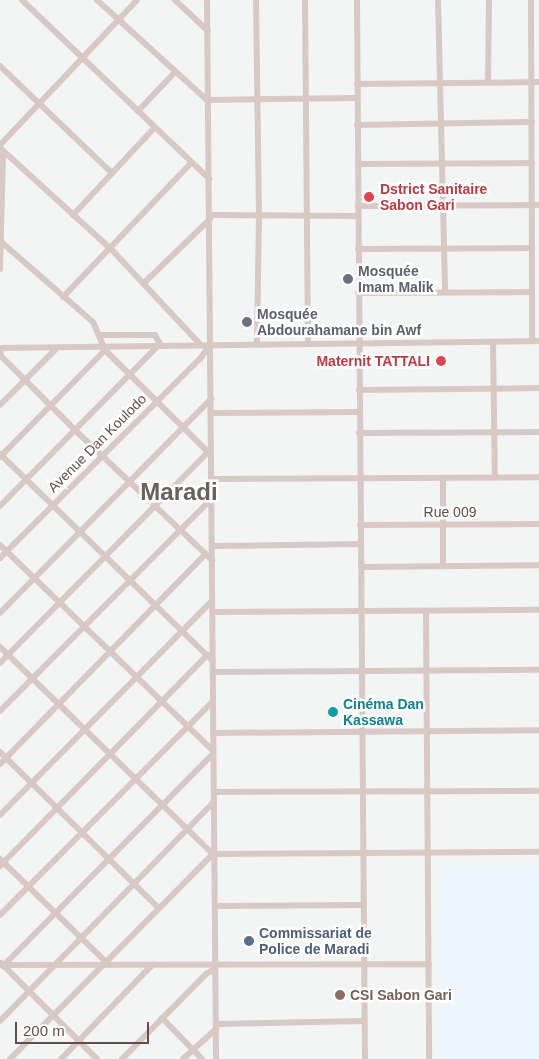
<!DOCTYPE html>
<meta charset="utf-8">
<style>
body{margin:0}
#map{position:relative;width:539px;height:1059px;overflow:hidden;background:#f2f5f4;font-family:Arial,sans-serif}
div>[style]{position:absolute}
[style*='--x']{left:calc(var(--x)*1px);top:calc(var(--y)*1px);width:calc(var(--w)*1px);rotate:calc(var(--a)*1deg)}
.commercial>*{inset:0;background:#edf6fe}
.minor>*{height:6px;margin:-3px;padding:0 3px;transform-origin:3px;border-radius:3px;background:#d8c9c5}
.dots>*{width:14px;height:14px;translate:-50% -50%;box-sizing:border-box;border:2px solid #fff;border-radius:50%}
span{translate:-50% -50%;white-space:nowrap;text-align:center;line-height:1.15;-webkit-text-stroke:5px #fff;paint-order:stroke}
.health-label{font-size:14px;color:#be3a42;font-weight:700}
.left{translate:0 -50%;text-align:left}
.right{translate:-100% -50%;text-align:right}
.worship-label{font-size:14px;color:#5b616d;font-weight:700}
.street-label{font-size:14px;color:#624e48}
.culture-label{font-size:14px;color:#0d838f;font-weight:700}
.service-label{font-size:14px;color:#4e5e75;font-weight:700}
.education-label{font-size:14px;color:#785e54;font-weight:700}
.town-label{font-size:24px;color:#68615e;font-weight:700}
.scale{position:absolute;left:15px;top:1022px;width:134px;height:22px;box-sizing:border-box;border:2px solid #624e48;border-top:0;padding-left:6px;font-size:15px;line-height:18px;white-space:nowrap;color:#624e48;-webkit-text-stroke:4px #fff;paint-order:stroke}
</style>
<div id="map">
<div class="commercial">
<i style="clip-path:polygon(448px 865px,539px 865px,539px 1059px,443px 1059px,440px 1056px,441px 871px)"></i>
</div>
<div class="minor">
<i style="--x:22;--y:0;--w:259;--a:43.7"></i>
<i style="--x:97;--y:0;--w:149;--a:42.3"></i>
<i style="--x:207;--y:100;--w:150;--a:-0.8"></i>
<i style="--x:175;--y:0;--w:45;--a:43.2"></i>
<i style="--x:207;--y:0;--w:1059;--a:89.51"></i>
<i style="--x:256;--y:0;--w:215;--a:89.2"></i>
<i style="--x:259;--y:215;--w:129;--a:90.9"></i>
<i style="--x:305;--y:0;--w:343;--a:89.5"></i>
<i style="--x:357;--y:0;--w:1059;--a:89.57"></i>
<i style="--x:438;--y:0;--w:292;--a:88.6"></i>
<i style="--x:531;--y:0;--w:341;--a:89.8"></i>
<i style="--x:0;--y:66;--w:155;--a:43.7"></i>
<i style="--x:488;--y:82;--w:82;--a:-89.3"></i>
<i style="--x:357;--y:84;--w:182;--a:-0.6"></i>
<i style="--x:138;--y:111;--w:54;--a:-46.5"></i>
<i style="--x:357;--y:125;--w:175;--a:-1"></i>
<i style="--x:0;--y:145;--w:199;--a:-46.6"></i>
<i style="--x:0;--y:148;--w:150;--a:42.3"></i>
<i style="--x:111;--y:249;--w:130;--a:46.9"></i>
<i style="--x:358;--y:164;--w:174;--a:-0.3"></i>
<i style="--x:358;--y:206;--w:181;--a:-0.3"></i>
<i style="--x:73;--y:215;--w:119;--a:-47"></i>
<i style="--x:210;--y:215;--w:148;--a:0.4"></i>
<i style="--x:358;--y:249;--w:174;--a:-0.3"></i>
<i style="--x:0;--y:269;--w:118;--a:-88.5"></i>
<i style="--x:144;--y:283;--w:92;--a:-44.1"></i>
<i style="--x:358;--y:293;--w:174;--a:-0.3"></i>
<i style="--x:63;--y:297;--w:185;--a:-46.3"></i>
<i style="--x:493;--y:342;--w:135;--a:89.2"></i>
<i style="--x:0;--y:348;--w:539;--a:-0.74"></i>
<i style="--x:0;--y:350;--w:6;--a:81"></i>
<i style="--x:1;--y:356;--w:105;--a:45"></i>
<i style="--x:75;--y:430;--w:189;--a:43.5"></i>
<i style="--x:105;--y:350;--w:149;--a:44.7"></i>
<i style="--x:359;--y:390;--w:180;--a:-0.6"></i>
<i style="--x:0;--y:405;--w:81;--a:-45"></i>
<i style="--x:211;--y:413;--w:148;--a:-0.4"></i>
<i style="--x:359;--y:433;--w:180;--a:-0.3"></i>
<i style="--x:0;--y:454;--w:297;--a:44.2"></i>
<i style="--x:0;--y:457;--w:150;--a:-45.5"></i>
<i style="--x:105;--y:350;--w:30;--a:-113"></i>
<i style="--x:93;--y:322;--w:123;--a:-138.9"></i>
<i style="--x:211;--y:479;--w:328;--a:-0.3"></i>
<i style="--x:443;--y:479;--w:87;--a:90"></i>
<i style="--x:0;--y:506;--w:228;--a:-45.4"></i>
<i style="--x:160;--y:344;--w:10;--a:-119"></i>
<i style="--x:155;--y:335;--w:55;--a:180"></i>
<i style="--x:360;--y:525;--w:179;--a:-0.3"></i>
<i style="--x:0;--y:545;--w:296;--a:44"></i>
<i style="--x:212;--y:546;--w:149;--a:-0.8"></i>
<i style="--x:0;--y:558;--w:282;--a:-44.9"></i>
<i style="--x:200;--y:359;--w:18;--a:-56"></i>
<i style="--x:361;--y:567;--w:178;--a:-0.6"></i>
<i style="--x:426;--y:611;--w:448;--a:89.6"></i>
<i style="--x:213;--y:612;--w:326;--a:-0.4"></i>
<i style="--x:0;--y:613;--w:301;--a:-45.4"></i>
<i style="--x:0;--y:647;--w:297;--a:44.2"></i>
<i style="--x:0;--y:663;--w:296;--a:-45.4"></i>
<i style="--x:213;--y:672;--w:326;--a:-0.4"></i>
<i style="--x:0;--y:711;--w:299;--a:-45.1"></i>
<i style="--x:213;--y:733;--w:326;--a:-0.5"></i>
<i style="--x:0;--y:752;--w:223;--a:44.5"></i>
<i style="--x:0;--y:764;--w:294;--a:-45.6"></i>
<i style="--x:214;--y:792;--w:325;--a:-0.2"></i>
<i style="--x:0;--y:815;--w:301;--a:-45.3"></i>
<i style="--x:0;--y:859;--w:148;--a:44.2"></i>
<i style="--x:0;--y:866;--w:296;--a:-45.5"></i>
<i style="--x:215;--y:906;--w:148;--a:-0.4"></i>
<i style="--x:0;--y:915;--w:302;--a:-45.1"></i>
<i style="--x:1;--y:963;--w:136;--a:45"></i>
<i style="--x:0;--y:965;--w:429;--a:-0.1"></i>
<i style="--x:3;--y:966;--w:298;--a:-45.3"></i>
<i style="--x:162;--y:1018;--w:57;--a:45.7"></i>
<i style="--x:0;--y:1021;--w:306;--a:-45.7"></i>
<i style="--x:216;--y:1024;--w:148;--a:-1.2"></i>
<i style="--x:10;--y:1059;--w:289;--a:-45.3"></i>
<i style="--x:213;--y:854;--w:326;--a:-0.4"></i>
<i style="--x:61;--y:1059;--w:131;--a:-45.9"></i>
<i style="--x:122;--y:1059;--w:120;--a:-45.3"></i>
<i style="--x:206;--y:974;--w:10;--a:-29"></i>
<i style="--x:183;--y:1059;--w:45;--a:-42.3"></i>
</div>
<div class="dots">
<i style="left:369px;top:197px;background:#e0444e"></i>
<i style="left:348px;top:279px;background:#6b7280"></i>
<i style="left:247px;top:322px;background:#6b7280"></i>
<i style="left:441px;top:361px;background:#e0444e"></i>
<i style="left:333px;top:712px;background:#0f9aa8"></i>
<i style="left:249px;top:941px;background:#5c6f8a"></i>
<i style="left:340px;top:995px;background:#8d6e63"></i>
</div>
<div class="health-label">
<span class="left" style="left:380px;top:197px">Dstrict Sanitaire<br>Sabon Gari</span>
<span class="right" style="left:430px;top:361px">Maternit TATTALI</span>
</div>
<div class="worship-label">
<span class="left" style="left:358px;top:279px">Mosquée<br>Imam Malik</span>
<span class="left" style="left:257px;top:322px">Mosquée<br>Abdourahamane bin Awf</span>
</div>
<div class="street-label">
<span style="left:97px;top:443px;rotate:-45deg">Avenue Dan Koulodo</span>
<span style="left:450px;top:512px">Rue 009</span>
</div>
<div class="culture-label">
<span class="left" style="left:343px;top:712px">Cinéma Dan<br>Kassawa</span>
</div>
<div class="service-label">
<span class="left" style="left:259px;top:941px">Commissariat de<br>Police de Maradi</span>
</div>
<div class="education-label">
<span class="left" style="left:350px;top:995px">CSI Sabon Gari</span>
</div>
<div class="town-label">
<span style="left:179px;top:492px">Maradi</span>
</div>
<div class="scale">200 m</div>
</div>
